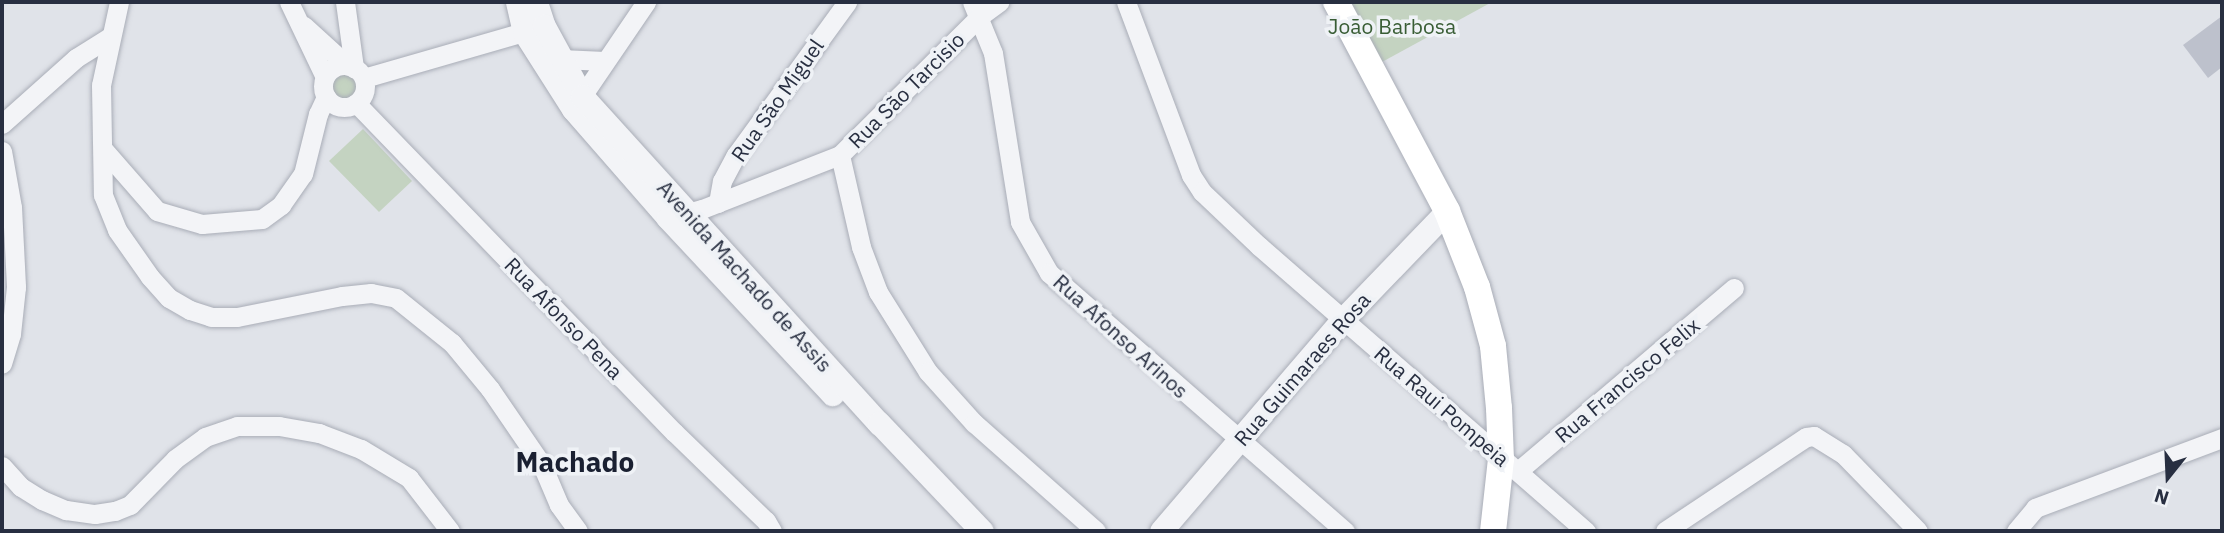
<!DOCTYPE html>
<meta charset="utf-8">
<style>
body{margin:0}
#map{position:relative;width:2224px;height:533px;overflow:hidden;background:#e0e3e9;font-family:"IBM Plex Sans",sans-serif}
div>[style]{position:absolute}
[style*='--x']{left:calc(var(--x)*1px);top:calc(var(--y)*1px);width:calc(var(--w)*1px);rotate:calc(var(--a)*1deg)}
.green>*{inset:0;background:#c4d3c1}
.round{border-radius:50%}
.building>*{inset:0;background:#bdc1cc}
.roads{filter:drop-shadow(0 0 2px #a9adb7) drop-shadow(0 0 2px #a9adb7)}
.minor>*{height:19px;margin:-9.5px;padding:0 9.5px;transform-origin:9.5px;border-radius:9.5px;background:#f3f4f7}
.minor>.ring{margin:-9.5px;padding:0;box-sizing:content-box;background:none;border:19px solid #f3f4f7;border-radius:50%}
.tertiary>*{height:23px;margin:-11.5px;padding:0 11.5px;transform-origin:11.5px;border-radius:11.5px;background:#f3f4f7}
.secondary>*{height:26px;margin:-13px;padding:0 13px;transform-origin:13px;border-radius:13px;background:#fff}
span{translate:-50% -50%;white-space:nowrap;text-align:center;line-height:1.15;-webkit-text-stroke:7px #eff2f6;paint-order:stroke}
.park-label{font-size:21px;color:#395d35}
.street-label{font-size:21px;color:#282f41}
.district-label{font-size:28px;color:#1a2031;font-weight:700}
.frame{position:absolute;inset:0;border:4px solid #282f41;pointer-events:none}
.north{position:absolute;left:2133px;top:442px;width:70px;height:70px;-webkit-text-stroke:5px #eff2f6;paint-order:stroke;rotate:198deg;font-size:19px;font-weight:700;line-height:28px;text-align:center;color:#282f41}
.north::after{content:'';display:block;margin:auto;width:24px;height:32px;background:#282f41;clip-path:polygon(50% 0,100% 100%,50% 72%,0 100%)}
</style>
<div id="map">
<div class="green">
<i style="clip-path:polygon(1349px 2px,1492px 2px,1382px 62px)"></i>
<i class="round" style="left:327px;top:70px;width:32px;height:32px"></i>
<i style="clip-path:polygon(363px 129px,412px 181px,379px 212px,329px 161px)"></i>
</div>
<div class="building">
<i style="clip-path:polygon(2222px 16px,2222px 67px,2208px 78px,2183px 45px)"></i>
</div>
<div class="roads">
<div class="minor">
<i style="--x:119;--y:2;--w:85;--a:102.2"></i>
<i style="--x:101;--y:85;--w:110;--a:89"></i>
<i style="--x:103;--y:195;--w:38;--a:68"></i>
<i style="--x:117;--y:230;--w:57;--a:54.9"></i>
<i style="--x:150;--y:277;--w:28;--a:48"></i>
<i style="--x:169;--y:298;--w:24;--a:30"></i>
<i style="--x:190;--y:310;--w:22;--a:18"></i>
<i style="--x:211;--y:317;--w:26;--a:0"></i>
<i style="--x:237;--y:317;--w:107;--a:-11.3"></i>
<i style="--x:342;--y:296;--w:29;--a:-6"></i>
<i style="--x:371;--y:293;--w:25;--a:11"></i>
<i style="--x:396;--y:298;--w:72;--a:38.8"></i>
<i style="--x:452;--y:343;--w:60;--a:50.4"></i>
<i style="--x:490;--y:389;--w:92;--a:55.6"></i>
<i style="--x:542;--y:465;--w:43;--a:67"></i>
<i style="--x:559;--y:505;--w:32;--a:54"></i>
<i style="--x:289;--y:2;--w:83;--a:64.4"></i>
<i style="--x:345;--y:2;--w:67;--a:82.2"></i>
<i style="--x:972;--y:2;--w:55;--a:67.6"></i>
<i style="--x:993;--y:53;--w:171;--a:80.9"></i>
<i style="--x:1020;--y:222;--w:59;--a:60.4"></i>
<i style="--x:1049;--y:273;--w:393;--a:41.1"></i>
<i style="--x:1126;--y:2;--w:185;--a:69.4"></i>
<i style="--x:1191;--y:175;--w:20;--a:57"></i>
<i style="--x:1202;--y:192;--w:79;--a:43.5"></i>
<i style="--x:1259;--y:246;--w:434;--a:41.1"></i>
<i style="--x:304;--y:26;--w:59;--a:42.3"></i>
<i style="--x:560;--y:59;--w:45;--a:2.5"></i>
<i class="ring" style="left:323px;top:65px;width:23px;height:23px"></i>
<i style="--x:364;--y:78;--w:180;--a:-16.1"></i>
<i style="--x:356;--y:103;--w:458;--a:46"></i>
<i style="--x:674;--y:432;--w:128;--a:44.1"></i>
<i style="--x:766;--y:521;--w:12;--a:59"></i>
<i style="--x:576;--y:105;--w:125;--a:-55.8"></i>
<i style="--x:2;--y:124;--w:99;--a:-41.7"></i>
<i style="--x:76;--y:58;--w:40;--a:-32"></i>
<i style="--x:103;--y:149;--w:82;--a:48.9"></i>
<i style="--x:157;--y:211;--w:47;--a:16.1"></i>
<i style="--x:202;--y:224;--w:60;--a:-4.8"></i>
<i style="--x:262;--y:219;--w:24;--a:-36"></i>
<i style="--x:281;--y:205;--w:38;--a:-55"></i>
<i style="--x:303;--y:174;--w:62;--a:-76"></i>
<i style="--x:318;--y:114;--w:19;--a:-65"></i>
<i style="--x:2;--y:151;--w:57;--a:79.9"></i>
<i style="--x:12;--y:207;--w:80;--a:87.1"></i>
<i style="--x:16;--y:287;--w:47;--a:96.1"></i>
<i style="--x:11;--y:334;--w:31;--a:107"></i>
<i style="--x:840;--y:155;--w:94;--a:77.1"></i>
<i style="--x:861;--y:247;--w:48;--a:69.3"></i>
<i style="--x:878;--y:292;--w:94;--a:58"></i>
<i style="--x:928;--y:372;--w:69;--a:48"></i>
<i style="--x:974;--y:423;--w:163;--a:41.5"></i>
<i style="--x:718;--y:203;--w:22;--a:-80"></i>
<i style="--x:722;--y:181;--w:30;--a:-62"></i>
<i style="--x:736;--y:155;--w:189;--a:-54"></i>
<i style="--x:676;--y:216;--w:27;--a:-15"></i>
<i style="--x:702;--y:209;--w:148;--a:-21.4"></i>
<i style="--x:840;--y:155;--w:197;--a:-44.8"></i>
<i style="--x:980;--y:16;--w:24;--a:-36"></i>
<i style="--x:2;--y:466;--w:28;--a:48"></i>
<i style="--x:21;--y:487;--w:25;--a:32"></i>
<i style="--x:42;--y:500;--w:26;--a:23"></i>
<i style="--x:66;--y:510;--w:29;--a:8"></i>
<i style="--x:95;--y:514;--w:20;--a:-9"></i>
<i style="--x:115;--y:511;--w:16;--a:-22"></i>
<i style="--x:130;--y:505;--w:64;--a:-45.6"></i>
<i style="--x:175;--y:459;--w:37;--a:-36"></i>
<i style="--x:205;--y:437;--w:34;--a:-19"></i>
<i style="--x:237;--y:426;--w:42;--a:0"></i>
<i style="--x:279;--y:426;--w:41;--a:9.9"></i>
<i style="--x:319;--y:433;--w:45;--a:20.9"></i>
<i style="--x:361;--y:449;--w:56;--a:31.1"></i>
<i style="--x:409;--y:478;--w:67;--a:52.3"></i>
<i style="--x:1518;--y:471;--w:283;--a:-40.3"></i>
<i style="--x:1665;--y:531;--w:169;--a:-33.7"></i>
<i style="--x:1806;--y:437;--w:8;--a:-7"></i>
<i style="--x:1814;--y:436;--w:34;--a:32"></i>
<i style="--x:1843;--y:454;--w:107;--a:45.8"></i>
<i style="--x:2016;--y:531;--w:30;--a:-50"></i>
<i style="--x:2035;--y:508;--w:200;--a:-20.5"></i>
</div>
<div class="tertiary">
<i style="--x:517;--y:2;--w:31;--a:77"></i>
<i style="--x:524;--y:32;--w:91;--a:57.5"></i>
<i style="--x:573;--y:109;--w:145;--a:48.9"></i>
<i style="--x:668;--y:218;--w:241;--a:47"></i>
<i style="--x:536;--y:2;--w:25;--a:72"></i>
<i style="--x:544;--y:26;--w:80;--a:61.5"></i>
<i style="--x:582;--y:96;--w:442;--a:47.8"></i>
<i style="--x:879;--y:423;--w:149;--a:46.4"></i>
<i style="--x:1161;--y:531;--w:279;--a:-49.4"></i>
<i style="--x:1343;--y:319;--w:150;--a:-46.1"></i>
</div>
<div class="secondary">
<i style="--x:1336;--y:2;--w:237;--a:62"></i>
<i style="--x:1447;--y:211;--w:82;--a:68.5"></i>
<i style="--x:1477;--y:287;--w:61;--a:74.8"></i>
<i style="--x:1493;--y:346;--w:62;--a:84.5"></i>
<i style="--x:1499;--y:408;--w:51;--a:87.8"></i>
<i style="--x:1501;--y:459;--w:72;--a:96.3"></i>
</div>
</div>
<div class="park-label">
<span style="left:1392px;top:26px">João Barbosa</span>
</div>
<div class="street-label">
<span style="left:906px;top:90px;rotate:-45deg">Rua São Tarcisio</span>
<span style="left:777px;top:100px;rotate:-55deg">Rua São Miguel</span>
<span style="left:745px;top:276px;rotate:48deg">Avenida Machado de Assis</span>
<span style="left:564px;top:318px;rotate:46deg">Rua Afonso Pena</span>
<span style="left:1121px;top:336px;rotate:42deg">Rua Afonso Arinos</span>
<span style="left:1302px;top:369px;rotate:-49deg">Rua Guimaraes Rosa</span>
<span style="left:1627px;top:380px;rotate:-40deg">Rua Francisco Felix</span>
<span style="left:1442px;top:406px;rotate:41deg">Rua Raui Pompeia</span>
</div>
<div class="district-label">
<span style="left:575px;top:462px">Machado</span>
</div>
<div class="frame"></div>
<div class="north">N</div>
</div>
